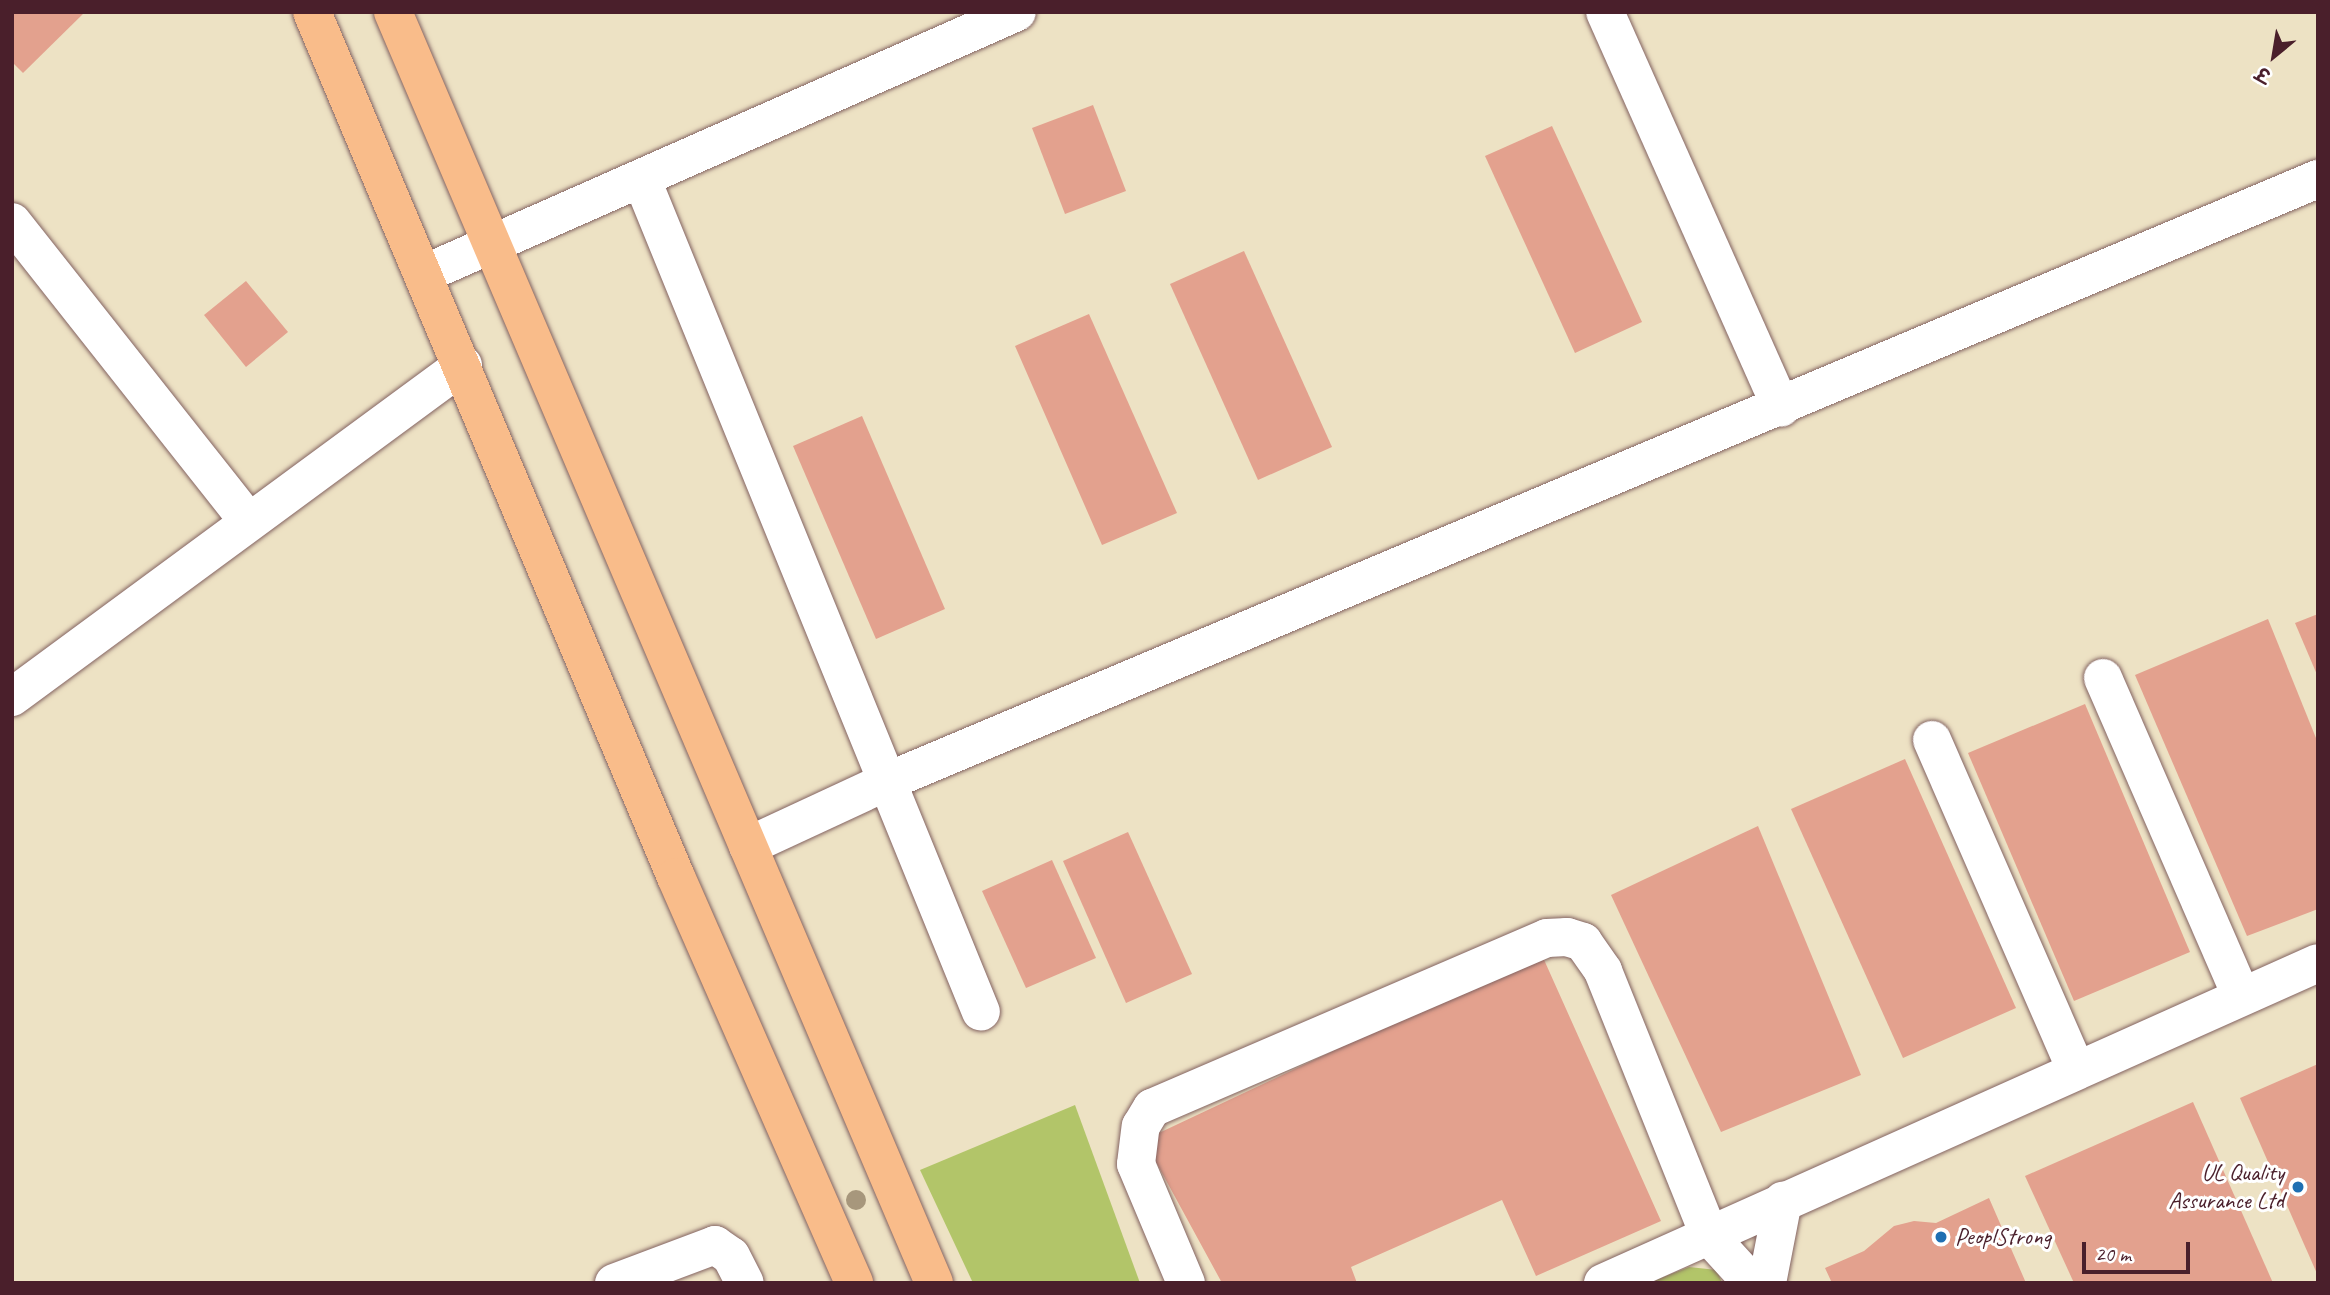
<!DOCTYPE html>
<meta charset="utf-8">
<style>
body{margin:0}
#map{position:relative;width:2330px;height:1295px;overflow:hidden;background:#ede2c4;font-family:Caveat,"Playpen Sans Deva",sans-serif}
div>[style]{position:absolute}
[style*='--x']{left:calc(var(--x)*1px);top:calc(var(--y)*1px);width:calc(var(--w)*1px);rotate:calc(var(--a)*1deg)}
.green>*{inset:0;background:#b2c569}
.building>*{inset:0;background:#e3a18e}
.roads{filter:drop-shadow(0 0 2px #836361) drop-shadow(0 0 2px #836361)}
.minor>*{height:38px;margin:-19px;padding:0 19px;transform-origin:19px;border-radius:19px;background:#fff}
.major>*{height:38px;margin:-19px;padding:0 19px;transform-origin:19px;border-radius:19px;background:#f9bc8a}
.trees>*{width:20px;height:20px;margin:-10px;border-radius:50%;background:#a7977c}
.dots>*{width:19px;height:19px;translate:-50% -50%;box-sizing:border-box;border:4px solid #fff;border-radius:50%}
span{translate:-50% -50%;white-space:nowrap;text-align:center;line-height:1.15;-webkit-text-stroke:6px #fff;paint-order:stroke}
.poi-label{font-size:24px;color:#4a1f2b}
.right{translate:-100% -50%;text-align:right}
.left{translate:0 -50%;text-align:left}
.frame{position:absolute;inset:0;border:14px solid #4a1f2b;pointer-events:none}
.north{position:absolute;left:2239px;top:21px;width:70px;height:70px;-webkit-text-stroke:5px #fff;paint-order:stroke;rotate:210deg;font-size:19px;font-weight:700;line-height:28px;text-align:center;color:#4a1f2b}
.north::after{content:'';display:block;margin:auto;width:24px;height:32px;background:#4a1f2b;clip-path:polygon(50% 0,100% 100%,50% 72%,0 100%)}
.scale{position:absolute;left:2082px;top:1242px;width:108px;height:32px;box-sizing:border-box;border:4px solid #4a1f2b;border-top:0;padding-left:9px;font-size:21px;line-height:24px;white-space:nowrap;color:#4a1f2b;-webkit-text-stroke:5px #fff;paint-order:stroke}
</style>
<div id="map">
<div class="green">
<i style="clip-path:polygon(1075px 1105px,1140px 1283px,973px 1283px,920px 1170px)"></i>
<i style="clip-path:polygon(1689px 1267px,1717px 1270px,1722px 1283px,1648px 1283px)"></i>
</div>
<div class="building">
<i style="clip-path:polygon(12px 12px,85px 12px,23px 73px,12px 62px)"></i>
<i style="clip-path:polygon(1093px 105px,1126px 191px,1065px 214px,1032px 128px)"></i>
<i style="clip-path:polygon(1552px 126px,1642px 322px,1575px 353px,1485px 156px)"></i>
<i style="clip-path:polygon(1244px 251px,1332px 447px,1258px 480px,1170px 284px)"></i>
<i style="clip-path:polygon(246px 281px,288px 332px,246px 367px,204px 315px)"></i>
<i style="clip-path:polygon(1089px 314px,1177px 513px,1102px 545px,1015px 346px)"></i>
<i style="clip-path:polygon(862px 416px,945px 609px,876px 639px,793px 446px)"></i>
<i style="clip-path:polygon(2318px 614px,2318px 677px,2295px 623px)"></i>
<i style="clip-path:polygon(2268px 619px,2318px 743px,2318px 909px,2247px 936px,2135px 675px)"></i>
<i style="clip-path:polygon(2085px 704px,2190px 952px,2074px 1001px,1968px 753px)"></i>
<i style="clip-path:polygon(1905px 759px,2016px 1008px,1903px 1058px,1791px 809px)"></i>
<i style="clip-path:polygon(1758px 826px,1861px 1075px,1721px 1132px,1611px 895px)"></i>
<i style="clip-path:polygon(1128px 832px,1192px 974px,1126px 1003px,1063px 861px)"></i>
<i style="clip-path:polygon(1052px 860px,1096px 958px,1026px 988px,982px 891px)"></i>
<i style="clip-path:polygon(1541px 953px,1661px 1221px,1536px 1276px,1502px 1200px,1351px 1267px,1357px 1283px,1222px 1283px,1144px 1140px)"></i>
<i style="clip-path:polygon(2318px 1064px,2318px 1276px,2240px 1098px)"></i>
<i style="clip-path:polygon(2193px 1102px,2273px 1283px,2074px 1283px,2025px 1176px)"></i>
<i style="clip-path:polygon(1989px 1198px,2026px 1283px,1832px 1283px,1825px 1268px,1864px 1251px,1894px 1226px,1914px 1221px,1936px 1223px)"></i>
</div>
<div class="roads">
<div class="minor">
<i style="--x:1605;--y:12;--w:433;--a:66"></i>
<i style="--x:642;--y:180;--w:898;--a:67.83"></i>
<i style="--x:12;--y:222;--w:382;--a:51.7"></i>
<i style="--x:424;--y:274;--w:648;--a:-23.84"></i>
<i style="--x:2103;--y:678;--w:346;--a:66.5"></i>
<i style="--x:12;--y:697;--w:560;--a:-36.36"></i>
<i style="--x:1932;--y:740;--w:358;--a:66.4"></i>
<i style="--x:748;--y:846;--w:152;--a:-24.9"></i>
<i style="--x:886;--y:782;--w:1554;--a:-22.84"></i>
<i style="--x:614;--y:1283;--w:108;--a:-20.6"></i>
<i style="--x:715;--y:1245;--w:19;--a:35"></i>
<i style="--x:731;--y:1256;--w:30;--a:63"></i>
<i style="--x:1186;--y:1283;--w:129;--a:-112.8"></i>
<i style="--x:1136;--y:1164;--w:38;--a:-83"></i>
<i style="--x:1141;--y:1126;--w:21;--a:-59"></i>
<i style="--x:1152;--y:1108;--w:430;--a:-23.3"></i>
<i style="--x:1547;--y:938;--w:20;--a:-3"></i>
<i style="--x:1567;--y:937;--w:17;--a:17"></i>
<i style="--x:1583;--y:942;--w:35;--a:55"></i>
<i style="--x:1603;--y:971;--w:287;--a:68.1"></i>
<i style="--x:1710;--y:1237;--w:62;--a:47.6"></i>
<i style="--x:1603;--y:1283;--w:783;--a:-24.11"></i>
<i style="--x:1767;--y:1283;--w:84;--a:-79"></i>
</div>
<div class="major">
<i style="--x:312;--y:12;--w:938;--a:67.18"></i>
<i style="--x:676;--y:877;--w:443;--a:66.3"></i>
<i style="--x:393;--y:12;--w:1381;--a:66.94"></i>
</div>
</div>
<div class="trees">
<i style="left:856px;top:1200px"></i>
</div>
<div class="dots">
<i style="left:2298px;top:1187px;background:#1f6fb2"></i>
<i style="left:1941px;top:1237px;background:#1f6fb2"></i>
</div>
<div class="poi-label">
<span class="right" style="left:2284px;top:1187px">UL Quality<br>Assurance Ltd</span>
<span class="left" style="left:1955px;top:1237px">PeoplStrong</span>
</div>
<div class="frame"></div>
<div class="north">उ</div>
<div class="scale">20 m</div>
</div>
